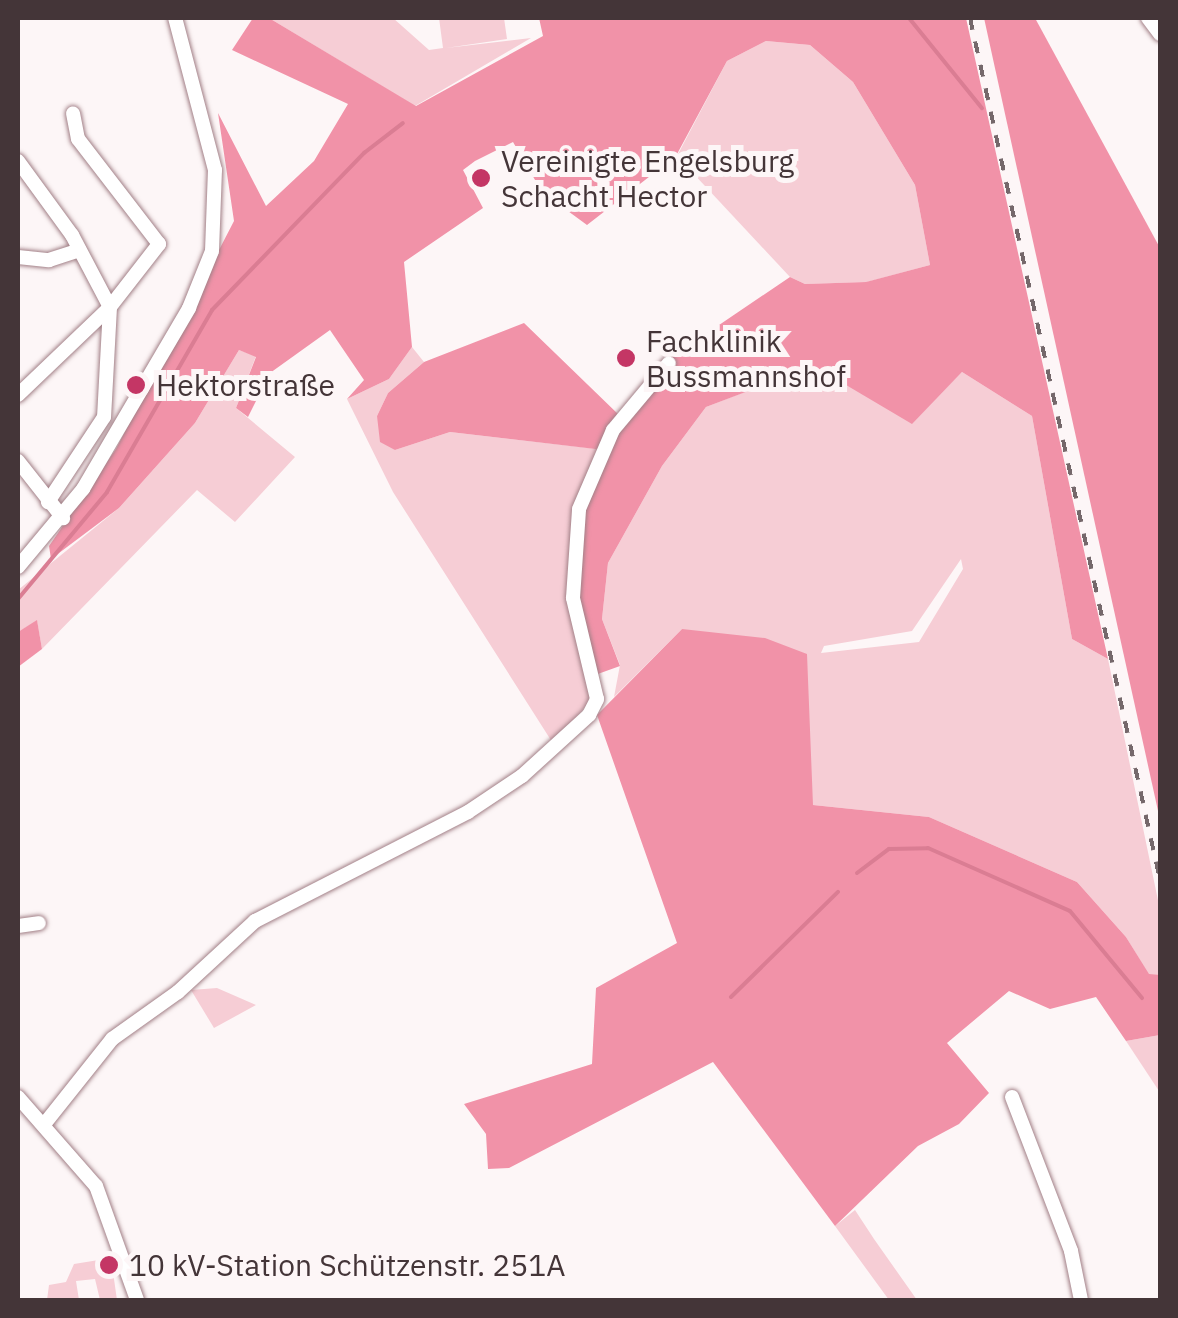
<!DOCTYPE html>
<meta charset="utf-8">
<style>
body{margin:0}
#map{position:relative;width:1178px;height:1318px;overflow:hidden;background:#fdf6f7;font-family:"IBM Plex Sans",sans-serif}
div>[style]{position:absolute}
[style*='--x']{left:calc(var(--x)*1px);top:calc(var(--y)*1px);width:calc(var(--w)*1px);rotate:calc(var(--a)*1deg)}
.green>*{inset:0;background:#f6cdd5}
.forest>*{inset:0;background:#f192a8}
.stream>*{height:4px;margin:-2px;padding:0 2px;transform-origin:2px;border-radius:2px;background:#da7d93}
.roads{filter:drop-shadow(0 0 2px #a28087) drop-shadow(0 0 2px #a28087)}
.minor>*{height:14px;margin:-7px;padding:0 7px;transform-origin:7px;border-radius:7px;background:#fff}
.rail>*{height:4px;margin-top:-2px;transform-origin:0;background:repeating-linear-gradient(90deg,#75686b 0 12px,transparent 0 24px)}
.dots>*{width:28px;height:28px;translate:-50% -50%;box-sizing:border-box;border:5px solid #fdf6f7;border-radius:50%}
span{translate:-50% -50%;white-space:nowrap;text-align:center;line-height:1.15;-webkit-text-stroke:10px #fdf6f7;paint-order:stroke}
.poi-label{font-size:30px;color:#443538}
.left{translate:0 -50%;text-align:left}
.frame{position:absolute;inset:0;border:20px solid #443538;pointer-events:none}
</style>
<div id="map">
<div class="green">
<i style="clip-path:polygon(269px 18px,393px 18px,429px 50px,443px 48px,439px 18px,504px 18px,507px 39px,446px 48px,531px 38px,415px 106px)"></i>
<i style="clip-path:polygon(766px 41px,810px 45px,853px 82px,915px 185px,930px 265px,867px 282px,805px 284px,790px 277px,677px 156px,727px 61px)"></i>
<i style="clip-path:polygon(412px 347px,424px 362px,388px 393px,377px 416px,395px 450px,450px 432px,598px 449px,571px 529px,592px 698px,554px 745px,393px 492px,347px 399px,389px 379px)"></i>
<i style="clip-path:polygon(239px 350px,256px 356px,236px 408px,295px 457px,235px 522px,197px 490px,42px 649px,37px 621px,18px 632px,18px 590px,119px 508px,195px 423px)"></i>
<i style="clip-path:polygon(evenodd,814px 365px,912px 423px,962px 372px,1032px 416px,1072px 639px,1108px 659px,1160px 910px,1160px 975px,1149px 975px,1126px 937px,1077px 882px,929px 817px,813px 805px,682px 629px,614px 697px,620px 665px,602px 619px,608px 563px,662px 466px,706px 407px,814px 365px,961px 559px,963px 569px,919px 642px,821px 653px,824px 646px,912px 631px,961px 559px)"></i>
<i style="clip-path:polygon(217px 988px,256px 1005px,214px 1028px,191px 990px)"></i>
<i style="clip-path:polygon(1160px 1035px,1160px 1090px,1159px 1091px,1126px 1041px)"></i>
<i style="clip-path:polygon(855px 1210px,874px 1239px,917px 1300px,889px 1300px,835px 1226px)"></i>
<i style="clip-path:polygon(111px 1258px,117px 1300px,100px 1300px,95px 1279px,76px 1281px,79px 1300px,47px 1300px,49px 1285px,66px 1282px,74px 1264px)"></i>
</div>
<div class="forest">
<i style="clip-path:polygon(253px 18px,269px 18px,416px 106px,543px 36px,539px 18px,966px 18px,1108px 659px,1072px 639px,1032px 416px,962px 372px,912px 424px,814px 366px,706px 407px,662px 466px,608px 563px,602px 619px,620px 666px,595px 675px,579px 608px,585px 501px,604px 450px,450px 432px,395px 450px,380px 442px,377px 416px,388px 393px,424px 362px,524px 323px,619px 415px,669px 359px,790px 277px,805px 284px,866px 282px,930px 265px,915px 185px,853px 82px,810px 45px,766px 41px,727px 61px,676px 156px,587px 225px,542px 192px,513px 142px,475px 161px,463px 170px,483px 208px,404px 262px,412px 347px,389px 379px,347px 399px,364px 380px,330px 330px,270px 373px,248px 417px,236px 408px,256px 357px,239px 350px,195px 423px,119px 508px,51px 559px,49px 546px,116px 449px,234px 221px,218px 113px,266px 206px,314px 161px,348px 104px,232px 50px)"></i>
<i style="clip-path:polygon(984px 18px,1035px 18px,1160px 248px,1160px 820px)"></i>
<i style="clip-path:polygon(37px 620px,42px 649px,18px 667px,18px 632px)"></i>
<i style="clip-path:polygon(682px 629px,765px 638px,807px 654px,813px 805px,929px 817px,1077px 882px,1126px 937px,1149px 974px,1160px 975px,1160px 1035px,1126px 1041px,1096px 997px,1050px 1009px,1009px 991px,947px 1043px,989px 1093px,959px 1124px,918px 1146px,835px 1226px,713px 1062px,509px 1168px,488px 1169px,486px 1134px,464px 1104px,592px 1064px,596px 988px,677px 943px,597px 715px)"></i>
</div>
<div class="stream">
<i style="--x:909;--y:18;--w:116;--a:51"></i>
<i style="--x:18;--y:599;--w:139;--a:-50.2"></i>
<i style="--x:107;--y:492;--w:210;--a:-60"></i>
<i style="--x:212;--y:310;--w:219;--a:-45.9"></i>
<i style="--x:364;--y:153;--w:49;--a:-37.6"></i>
<i style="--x:857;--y:873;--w:40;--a:-37"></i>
<i style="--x:889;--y:849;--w:39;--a:-1"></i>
<i style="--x:928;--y:848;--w:155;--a:23.9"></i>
<i style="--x:1070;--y:911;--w:113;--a:50.4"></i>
<i style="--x:731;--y:997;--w:150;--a:-44.5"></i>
</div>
<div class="roads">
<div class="minor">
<i style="--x:1148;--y:18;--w:20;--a:53"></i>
<i style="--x:18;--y:161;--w:92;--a:53.9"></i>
<i style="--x:72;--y:235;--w:81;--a:62.2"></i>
<i style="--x:110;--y:307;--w:110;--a:93.1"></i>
<i style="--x:104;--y:417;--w:102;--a:123.4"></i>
<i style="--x:18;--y:257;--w:31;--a:6"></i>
<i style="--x:49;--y:260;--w:32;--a:-18"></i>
<i style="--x:18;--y:395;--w:127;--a:-43.7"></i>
<i style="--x:110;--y:307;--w:80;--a:-52.1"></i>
<i style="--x:159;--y:244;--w:133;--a:-127.6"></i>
<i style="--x:78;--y:139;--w:26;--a:-101"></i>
<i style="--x:18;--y:461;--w:73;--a:51.7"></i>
<i style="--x:18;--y:567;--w:102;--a:-50.2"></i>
<i style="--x:83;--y:489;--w:210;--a:-59.6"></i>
<i style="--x:189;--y:308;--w:61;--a:-68"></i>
<i style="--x:212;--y:251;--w:81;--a:-87.9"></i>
<i style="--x:215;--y:170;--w:157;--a:-104.7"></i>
<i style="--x:18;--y:926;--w:21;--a:-8"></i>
<i style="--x:18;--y:1097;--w:118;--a:48.8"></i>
<i style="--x:96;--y:1186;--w:121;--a:70.2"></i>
<i style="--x:1012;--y:1097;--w:165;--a:69"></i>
<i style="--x:1071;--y:1251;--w:50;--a:78.5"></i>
<i style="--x:46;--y:1122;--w:106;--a:-51.5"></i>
<i style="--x:112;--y:1039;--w:81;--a:-35.5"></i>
<i style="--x:178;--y:992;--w:105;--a:-42.7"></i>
<i style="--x:255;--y:921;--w:239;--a:-27.1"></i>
<i style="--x:468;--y:812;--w:65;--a:-33.7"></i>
<i style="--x:522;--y:776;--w:91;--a:-42.3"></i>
<i style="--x:589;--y:715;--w:18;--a:-63"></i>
<i style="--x:597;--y:699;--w:104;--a:-103.4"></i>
<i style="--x:573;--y:598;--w:89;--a:-86.1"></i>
<i style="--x:579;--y:509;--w:86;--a:-66.7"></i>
<i style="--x:613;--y:430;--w:87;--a:-50.1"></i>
</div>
</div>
<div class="rail">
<i style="--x:970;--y:18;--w:883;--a:77.57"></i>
</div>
<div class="dots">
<i style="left:481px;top:178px;background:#c43665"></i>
<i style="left:626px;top:358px;background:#c43665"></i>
<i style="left:136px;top:385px;background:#c43665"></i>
<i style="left:109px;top:1265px;background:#c43665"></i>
</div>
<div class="poi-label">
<span class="left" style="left:501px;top:178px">Vereinigte Engelsburg<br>Schacht Hector</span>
<span class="left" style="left:646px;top:358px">Fachklinik<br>Bussmannshof</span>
<span class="left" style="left:156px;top:385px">Hektorstraße</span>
<span class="left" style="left:129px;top:1265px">10 kV-Station Schützenstr. 251A</span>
</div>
<div class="frame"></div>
</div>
